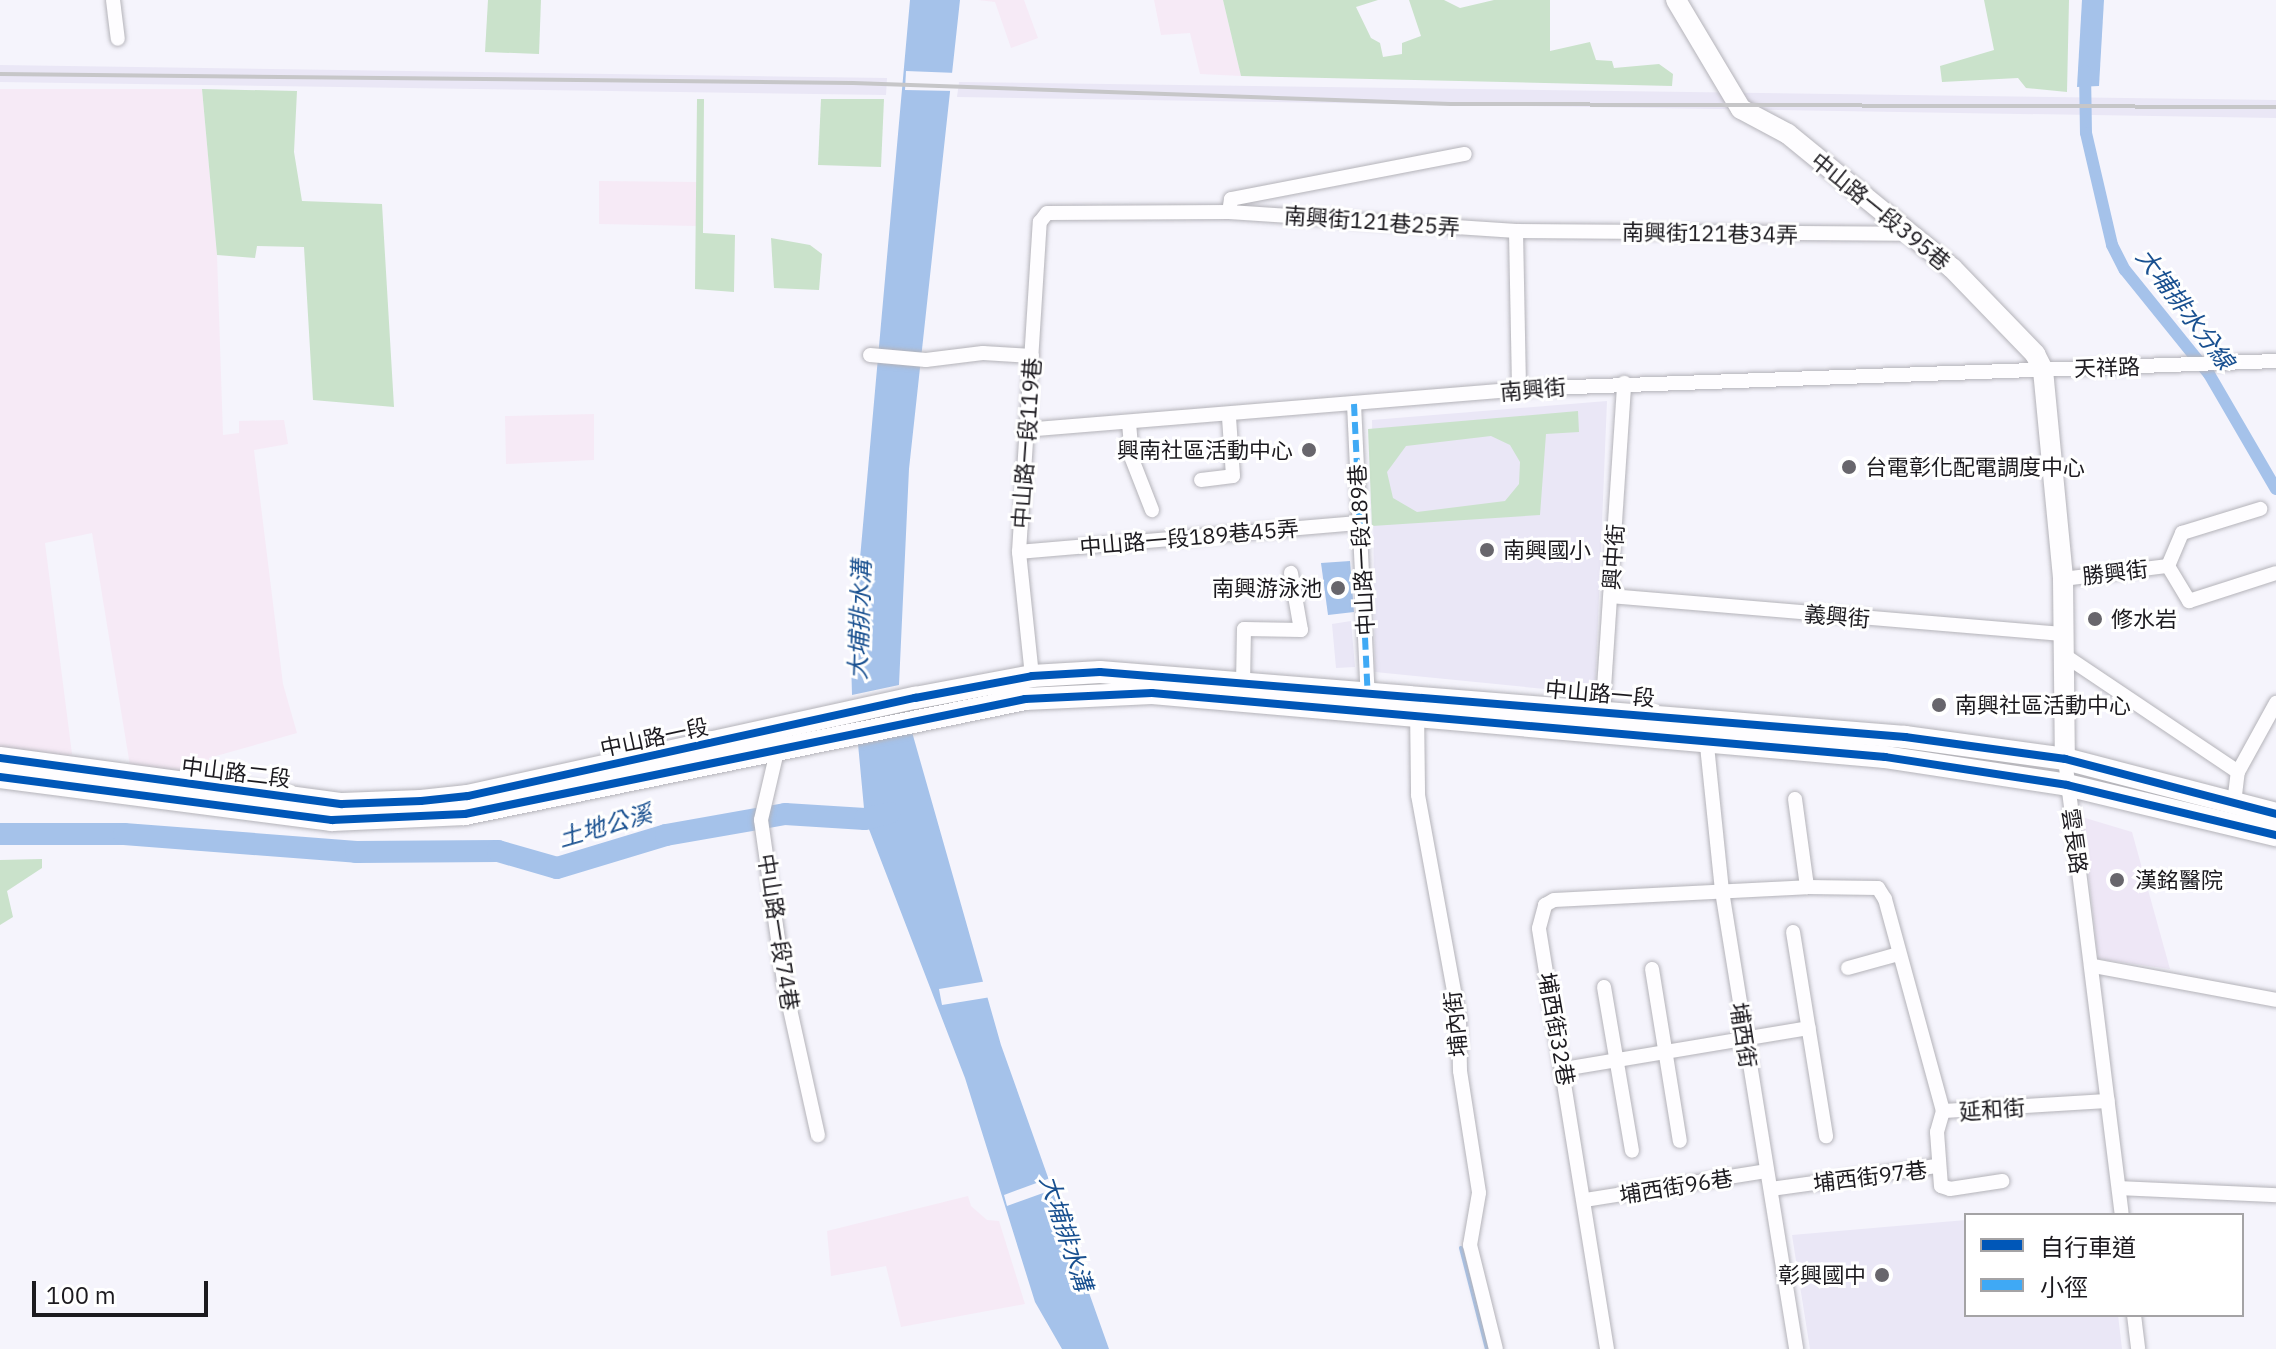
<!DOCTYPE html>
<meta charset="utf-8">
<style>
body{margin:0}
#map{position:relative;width:2276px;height:1349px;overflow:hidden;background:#f5f4fc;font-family:"IBM Plex Sans","Noto Sans TC",sans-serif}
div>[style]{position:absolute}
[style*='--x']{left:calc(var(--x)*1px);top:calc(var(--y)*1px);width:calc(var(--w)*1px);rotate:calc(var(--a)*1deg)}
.built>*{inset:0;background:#eae7f6}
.industrial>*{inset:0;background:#f6eaf6}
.medical>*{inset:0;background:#eee7f6}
.green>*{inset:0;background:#cae2cb}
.water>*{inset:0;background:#a5c2ea}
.pier>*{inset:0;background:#f5f4fc}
.stream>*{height:4px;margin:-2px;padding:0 2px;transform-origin:2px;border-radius:2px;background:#a5c2ea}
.canal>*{height:12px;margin:-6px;padding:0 6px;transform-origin:6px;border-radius:6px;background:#a5c2ea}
.river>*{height:22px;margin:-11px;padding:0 11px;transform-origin:11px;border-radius:11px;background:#a5c2ea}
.roads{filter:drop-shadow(0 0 2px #b4b3b9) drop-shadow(0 0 2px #b4b3b9)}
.street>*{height:14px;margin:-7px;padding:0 7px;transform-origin:7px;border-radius:7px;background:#fefdff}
.secondary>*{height:20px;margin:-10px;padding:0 10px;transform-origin:10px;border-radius:10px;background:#fefdff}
.primary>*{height:22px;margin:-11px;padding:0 11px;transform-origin:11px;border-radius:11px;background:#fefdff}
.rail>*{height:4px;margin:-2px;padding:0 2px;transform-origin:2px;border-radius:2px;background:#c6c6c8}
.quiet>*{height:6px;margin-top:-3px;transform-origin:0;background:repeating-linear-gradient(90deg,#3fa9f5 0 12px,transparent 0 18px)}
.cycleway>*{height:8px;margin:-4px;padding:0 4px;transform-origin:4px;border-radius:4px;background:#0057b8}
.dots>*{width:22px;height:22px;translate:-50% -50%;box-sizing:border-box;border:4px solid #fff;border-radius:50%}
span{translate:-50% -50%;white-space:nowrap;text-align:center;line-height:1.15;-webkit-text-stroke:6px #fff;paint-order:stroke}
.street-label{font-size:22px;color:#1c1a1f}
.poi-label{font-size:22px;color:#1c1a1f}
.right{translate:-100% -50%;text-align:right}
.left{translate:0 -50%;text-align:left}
.water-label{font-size:24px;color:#195090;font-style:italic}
.legend{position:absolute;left:1964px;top:1213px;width:280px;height:104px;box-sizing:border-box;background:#fff;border:2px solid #a4a3a5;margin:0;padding:10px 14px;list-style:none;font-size:24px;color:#1c1a1f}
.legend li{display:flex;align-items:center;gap:16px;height:40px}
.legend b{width:40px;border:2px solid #a4a3a5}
.scale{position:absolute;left:32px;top:1281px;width:176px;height:36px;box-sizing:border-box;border:4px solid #1c1a1f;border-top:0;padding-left:10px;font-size:24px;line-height:28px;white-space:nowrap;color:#1c1a1f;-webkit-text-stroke:6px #fff;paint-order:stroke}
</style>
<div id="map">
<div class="built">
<i style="clip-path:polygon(0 65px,887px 78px,886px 95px,0 82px)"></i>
<i style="clip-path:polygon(959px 82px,2276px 100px,2276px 118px,957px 97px)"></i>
<i style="clip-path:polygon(1607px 401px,1595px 694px,1375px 672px,1372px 420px)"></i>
<i style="clip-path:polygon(1351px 621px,1355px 667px,1336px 668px,1332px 624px)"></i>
<i style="clip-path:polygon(1966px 1220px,1966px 1315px,2118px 1315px,2122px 1349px,1810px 1349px,1792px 1235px)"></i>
</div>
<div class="industrial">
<i style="clip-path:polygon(978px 0,1024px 0,1038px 38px,1011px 48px,995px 2px)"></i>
<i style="clip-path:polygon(1154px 0,1223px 0,1241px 76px,1200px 74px,1190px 33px,1161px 35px)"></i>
<i style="clip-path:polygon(0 89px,202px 89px,217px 255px,223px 435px,239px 433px,239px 421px,284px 420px,288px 444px,254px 450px,283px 684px,297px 733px,209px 758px,212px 784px,131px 772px,92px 533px,45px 543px,72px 754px,63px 757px,0 748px)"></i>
<i style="clip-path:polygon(599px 181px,696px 182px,697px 226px,599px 224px)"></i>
<i style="clip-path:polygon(594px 414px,594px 460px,506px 464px,505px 416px)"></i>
<i style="clip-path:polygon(968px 1196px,971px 1206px,987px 1220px,999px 1221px,1025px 1304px,901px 1327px,886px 1266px,831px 1276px,827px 1231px)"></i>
</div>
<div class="medical">
<i style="clip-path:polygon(2082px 817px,2132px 832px,2170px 969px,2098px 959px)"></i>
</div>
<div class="green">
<i style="clip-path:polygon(488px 0,541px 0,539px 54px,485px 52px)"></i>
<i style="clip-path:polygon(1223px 0,1378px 0,1356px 7px,1371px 38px,1380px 43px,1383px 57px,1402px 54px,1402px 43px,1421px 36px,1409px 0,1444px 0,1460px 8px,1494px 0,1550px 0,1550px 51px,1590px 42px,1596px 60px,1612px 61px,1614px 68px,1659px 64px,1673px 74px,1672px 86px,1241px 76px)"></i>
<i style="clip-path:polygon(1984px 0,2069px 0,2067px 92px,2026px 88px,2018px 78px,1942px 82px,1940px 66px,1994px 50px)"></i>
<i style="clip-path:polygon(202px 89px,297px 91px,294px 152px,302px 201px,382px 204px,394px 407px,313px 400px,304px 247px,257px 246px,255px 258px,217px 255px)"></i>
<i style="clip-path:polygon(697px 99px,704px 99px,703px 233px,735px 235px,734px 292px,695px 289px)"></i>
<i style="clip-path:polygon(821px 99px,884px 99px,881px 167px,818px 165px)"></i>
<i style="clip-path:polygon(771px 238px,810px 245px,822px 254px,819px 290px,774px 288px)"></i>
<i style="clip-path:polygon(evenodd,1578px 411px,1579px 432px,1546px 434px,1540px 515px,1372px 526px,1368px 429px,1578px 411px,1491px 436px,1510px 445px,1520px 462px,1519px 484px,1505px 501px,1417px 512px,1393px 498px,1387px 472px,1406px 446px,1491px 436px)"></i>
<i style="clip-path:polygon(42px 859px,42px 868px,7px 891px,13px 917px,0 925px,0 860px)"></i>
</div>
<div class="water">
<i style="clip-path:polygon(910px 0,960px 0,909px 469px,899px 685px,852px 695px,851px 659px)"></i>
<i style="clip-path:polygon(2082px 0,2104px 0,2099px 86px,2077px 87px)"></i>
<i style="clip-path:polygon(1350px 561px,1354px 612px,1328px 615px,1321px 563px)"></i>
<i style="clip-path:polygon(912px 732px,1001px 1045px,1109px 1349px,1062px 1349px,1035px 1302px,965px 1078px,865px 819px,858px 744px)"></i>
</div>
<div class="pier">
<i style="clip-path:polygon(906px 71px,957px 73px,955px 91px,905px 90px)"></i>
<i style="clip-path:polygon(987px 981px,991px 997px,942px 1005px,939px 989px)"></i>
<i style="clip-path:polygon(1053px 1177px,1057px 1188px,1007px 1206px,1004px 1195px)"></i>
</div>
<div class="stream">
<i style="--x:1461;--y:1248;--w:104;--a:75.6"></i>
</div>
<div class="canal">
<i style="--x:2085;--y:71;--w:62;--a:89.1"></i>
<i style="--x:2086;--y:133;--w:115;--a:76.9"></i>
<i style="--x:2112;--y:245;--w:28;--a:63"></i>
<i style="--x:2125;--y:270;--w:134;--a:51.1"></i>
<i style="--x:2209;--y:374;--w:133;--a:59.8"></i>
</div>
<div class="river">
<i style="--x:0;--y:834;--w:124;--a:0"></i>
<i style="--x:124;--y:834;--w:233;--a:4.4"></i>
<i style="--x:356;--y:852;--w:142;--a:-0.4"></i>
<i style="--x:498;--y:851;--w:61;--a:16.1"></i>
<i style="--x:557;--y:868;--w:114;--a:-16.8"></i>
<i style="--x:666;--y:835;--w:121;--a:-10"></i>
<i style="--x:785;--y:814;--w:80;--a:3.6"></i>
<i style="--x:865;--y:819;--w:25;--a:-14"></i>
</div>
<div class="roads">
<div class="street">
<i style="--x:113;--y:0;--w:39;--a:83"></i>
<i style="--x:1229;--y:212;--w:13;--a:-81"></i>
<i style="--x:1231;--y:199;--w:238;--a:-10.9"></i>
<i style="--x:1516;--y:231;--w:158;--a:88.9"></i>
<i style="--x:870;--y:355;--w:56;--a:5.1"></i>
<i style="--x:926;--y:360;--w:57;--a:-7"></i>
<i style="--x:983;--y:353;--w:49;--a:3.5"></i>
<i style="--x:1354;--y:404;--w:292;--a:87.3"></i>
<i style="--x:1129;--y:423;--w:36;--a:85"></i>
<i style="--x:1132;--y:459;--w:55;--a:68.6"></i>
<i style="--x:1025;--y:430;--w:496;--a:-4.7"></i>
<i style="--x:1519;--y:389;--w:758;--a:-2.12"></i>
<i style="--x:1201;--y:480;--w:32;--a:-7"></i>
<i style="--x:1233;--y:476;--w:59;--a:-93.9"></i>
<i style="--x:1019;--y:552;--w:342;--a:-4.9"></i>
<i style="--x:2168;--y:566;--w:41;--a:59"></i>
<i style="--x:2189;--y:601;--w:91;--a:-17.8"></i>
<i style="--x:2168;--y:566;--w:36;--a:-67"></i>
<i style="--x:2182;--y:533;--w:82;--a:-17.1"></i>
<i style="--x:2063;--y:579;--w:106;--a:-7.1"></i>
<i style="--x:1611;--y:596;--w:455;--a:4.8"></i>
<i style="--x:2067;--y:657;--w:206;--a:33.9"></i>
<i style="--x:1032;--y:676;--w:125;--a:-96"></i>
<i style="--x:1019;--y:552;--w:331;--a:-86.4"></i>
<i style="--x:1040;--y:222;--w:11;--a:-52"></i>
<i style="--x:1047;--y:213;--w:182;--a:-0.3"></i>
<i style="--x:1229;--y:212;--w:288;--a:3.8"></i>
<i style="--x:1516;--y:231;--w:388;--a:0.4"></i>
<i style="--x:1243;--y:685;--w:56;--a:-89"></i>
<i style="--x:1244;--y:629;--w:57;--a:1"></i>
<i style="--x:1301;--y:630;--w:58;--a:-100"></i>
<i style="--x:1417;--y:708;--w:87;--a:89.3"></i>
<i style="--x:1418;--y:795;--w:228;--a:79.6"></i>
<i style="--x:1459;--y:1019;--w:52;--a:88.9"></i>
<i style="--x:1460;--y:1071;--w:123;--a:81.1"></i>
<i style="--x:1479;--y:1193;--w:53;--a:99.8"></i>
<i style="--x:1470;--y:1245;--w:107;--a:76"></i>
<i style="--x:1602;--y:718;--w:336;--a:-86.2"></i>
<i style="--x:1706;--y:736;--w:156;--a:84.1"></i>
<i style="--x:1722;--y:891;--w:464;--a:80.8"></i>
<i style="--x:779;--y:743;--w:79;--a:103.2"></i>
<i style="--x:761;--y:820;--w:164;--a:81.9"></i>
<i style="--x:784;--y:982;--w:157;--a:77.5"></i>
<i style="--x:2065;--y:759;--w:460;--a:82.9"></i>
<i style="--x:1795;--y:799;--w:89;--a:82.2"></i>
<i style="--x:2234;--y:803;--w:31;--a:-83"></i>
<i style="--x:2238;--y:772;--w:79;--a:-61.2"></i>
<i style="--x:1793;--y:932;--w:207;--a:80.8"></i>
<i style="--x:2093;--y:966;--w:186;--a:10.5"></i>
<i style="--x:1848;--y:968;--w:52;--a:-15.6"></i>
<i style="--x:1652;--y:969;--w:174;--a:80.8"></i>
<i style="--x:1604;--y:987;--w:166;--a:80.3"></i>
<i style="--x:1564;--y:1069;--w:248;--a:-9.5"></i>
<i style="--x:1943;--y:1111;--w:22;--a:106"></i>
<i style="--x:1937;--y:1132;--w:54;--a:85.8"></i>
<i style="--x:1941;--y:1186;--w:9;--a:18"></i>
<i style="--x:1950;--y:1189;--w:53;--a:-8.7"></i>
<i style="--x:2119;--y:1188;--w:157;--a:2.6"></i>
<i style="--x:1771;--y:1189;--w:167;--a:-7.9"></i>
<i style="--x:1585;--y:1200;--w:184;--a:-9.1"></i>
<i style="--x:2134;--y:1315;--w:34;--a:83"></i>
<i style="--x:1607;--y:1349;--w:426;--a:-99.2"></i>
<i style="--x:1539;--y:928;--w:24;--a:-75"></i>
<i style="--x:1545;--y:905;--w:10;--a:-29"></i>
<i style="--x:1554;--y:900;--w:253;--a:-2.9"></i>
<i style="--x:1807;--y:887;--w:71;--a:0.8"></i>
<i style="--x:1878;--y:888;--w:13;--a:58"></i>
<i style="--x:1885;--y:899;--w:220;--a:74.7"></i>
<i style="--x:1943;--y:1111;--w:165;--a:-3.5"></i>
</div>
<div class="secondary">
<i style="--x:1676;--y:0;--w:127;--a:59.2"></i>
<i style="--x:1741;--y:109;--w:53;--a:28"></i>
<i style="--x:1788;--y:134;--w:212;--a:39.3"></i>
<i style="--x:1952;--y:268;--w:120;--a:46"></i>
<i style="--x:2035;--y:354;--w:18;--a:63"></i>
<i style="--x:2043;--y:370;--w:210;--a:84.5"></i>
<i style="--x:2063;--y:579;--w:180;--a:89.4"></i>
</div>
<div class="primary">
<i style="--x:0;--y:758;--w:345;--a:7.7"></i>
<i style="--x:342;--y:804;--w:79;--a:-2.2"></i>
<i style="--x:421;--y:801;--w:47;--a:-6.1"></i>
<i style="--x:468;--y:796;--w:458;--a:-12.4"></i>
<i style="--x:915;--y:698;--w:119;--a:-10.6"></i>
<i style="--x:1032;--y:676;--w:68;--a:-3.4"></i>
<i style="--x:1100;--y:672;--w:808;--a:4.62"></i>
<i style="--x:1905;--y:737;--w:162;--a:7.8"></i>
<i style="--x:2065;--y:759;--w:218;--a:14.6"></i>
<i style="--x:0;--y:777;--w:335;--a:7.4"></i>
<i style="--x:332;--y:820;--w:133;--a:-2.6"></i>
<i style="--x:465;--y:814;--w:572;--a:-11.6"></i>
<i style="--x:1025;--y:699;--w:127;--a:-2.7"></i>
<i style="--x:1152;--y:693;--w:736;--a:4.99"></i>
<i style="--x:1885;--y:757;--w:184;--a:8.7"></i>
<i style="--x:2067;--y:785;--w:215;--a:13.5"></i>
</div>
</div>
<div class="rail">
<i style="--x:0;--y:74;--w:853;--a:0.6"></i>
<i style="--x:853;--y:83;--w:598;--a:2.01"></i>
<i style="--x:1451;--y:104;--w:825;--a:0.21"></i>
</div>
<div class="quiet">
<i style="--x:1354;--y:404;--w:292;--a:87.3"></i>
</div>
<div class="cycleway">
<i style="--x:0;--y:758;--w:345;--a:7.7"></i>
<i style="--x:342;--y:804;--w:79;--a:-2.2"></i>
<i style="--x:421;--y:801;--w:47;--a:-6.1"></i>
<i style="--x:468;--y:796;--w:458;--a:-12.4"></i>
<i style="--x:915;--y:698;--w:119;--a:-10.6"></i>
<i style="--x:1032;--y:676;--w:68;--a:-3.4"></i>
<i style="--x:1100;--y:672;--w:808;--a:4.62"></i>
<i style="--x:1905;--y:737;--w:162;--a:7.8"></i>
<i style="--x:2065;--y:759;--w:218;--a:14.6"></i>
<i style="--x:0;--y:777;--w:335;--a:7.4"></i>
<i style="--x:332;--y:820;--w:133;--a:-2.6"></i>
<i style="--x:465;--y:814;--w:572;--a:-11.6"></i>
<i style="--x:1025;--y:699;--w:127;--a:-2.7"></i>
<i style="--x:1152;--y:693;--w:736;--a:4.99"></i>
<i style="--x:1885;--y:757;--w:184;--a:8.7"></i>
<i style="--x:2067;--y:785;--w:215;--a:13.5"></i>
</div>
<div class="dots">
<i style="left:1309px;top:450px;background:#68666c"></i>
<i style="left:1849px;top:467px;background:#68666c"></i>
<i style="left:1487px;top:550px;background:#68666c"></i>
<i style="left:1338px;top:588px;background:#68666c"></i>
<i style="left:2095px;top:619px;background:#68666c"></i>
<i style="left:1939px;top:705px;background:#68666c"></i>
<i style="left:2117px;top:880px;background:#68666c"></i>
<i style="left:1882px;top:1275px;background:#68666c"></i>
</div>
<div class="street-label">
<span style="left:1881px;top:211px;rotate:39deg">中山路一段395巷</span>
<span style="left:1372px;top:221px;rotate:4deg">南興街121巷25弄</span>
<span style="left:1710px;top:233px;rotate:1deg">南興街121巷34弄</span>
<span style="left:2107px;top:367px;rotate:-2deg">天祥路</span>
<span style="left:1533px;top:389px;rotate:-5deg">南興街</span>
<span style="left:1026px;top:443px;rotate:-86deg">中山路一段119巷</span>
<span style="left:1189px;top:537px;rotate:-5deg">中山路一段189巷45弄</span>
<span style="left:1361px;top:550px;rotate:-93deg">中山路一段189巷</span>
<span style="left:1613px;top:557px;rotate:-86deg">興中街</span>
<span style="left:2115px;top:572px;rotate:-7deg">勝興街</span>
<span style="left:1837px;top:616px;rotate:5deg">義興街</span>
<span style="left:1600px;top:693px;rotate:5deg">中山路一段</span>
<span style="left:654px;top:737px;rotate:-12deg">中山路一段</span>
<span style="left:236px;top:772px;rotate:7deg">中山路二段</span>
<span style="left:2075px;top:841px;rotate:82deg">雲長路</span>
<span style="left:779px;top:932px;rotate:81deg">中山路一段74巷</span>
<span style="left:1455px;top:1024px;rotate:-96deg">埔內街</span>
<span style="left:1557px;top:1029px;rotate:80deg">埔西街32巷</span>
<span style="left:1744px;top:1035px;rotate:81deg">埔西街</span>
<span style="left:1992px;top:1109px;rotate:-4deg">延和街</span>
<span style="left:1870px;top:1176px;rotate:-7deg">埔西街97巷</span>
<span style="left:1676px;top:1186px;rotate:-9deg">埔西街96巷</span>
</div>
<div class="poi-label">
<span class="right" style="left:1293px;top:450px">興南社區活動中心</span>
<span class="left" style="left:1865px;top:467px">台電彰化配電調度中心</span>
<span class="left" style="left:1503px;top:550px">南興國小</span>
<span class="right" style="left:1322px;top:588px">南興游泳池</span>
<span class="left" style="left:2111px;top:619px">修水岩</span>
<span class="left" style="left:1955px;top:705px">南興社區活動中心</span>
<span class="left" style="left:2135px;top:880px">漢銘醫院</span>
<span class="right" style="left:1866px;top:1275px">彰興國中</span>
</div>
<div class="water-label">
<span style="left:2185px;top:309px;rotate:53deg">大埔排水分線</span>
<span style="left:860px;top:620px;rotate:-88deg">大埔排水溝</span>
<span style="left:605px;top:826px;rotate:-16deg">土地公溪</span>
<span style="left:1066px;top:1233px;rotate:72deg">大埔排水溝</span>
</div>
<ul class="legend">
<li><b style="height:10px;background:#0057b8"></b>自行車道</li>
<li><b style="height:10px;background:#3fa9f5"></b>小徑</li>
</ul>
<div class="scale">100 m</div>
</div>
